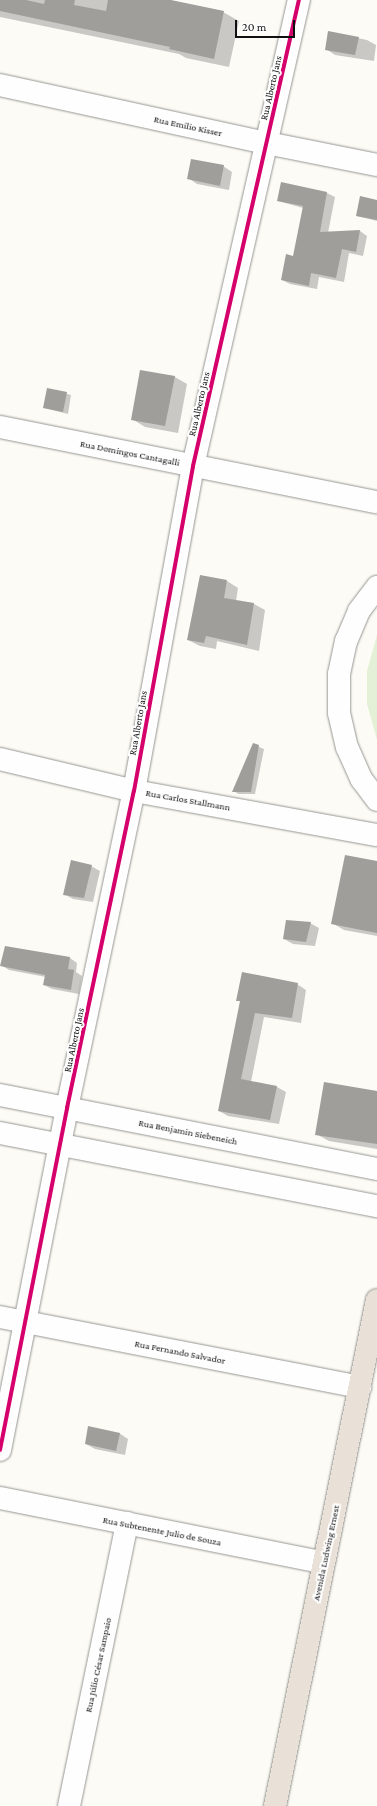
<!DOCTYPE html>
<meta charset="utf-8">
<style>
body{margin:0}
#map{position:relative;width:377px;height:1806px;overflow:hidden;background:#fcfbf5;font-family:"Crimson Pro",serif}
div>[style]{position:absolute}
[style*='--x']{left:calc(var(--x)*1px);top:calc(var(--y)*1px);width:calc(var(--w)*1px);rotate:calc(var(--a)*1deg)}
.green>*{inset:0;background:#e5f1d6}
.shadow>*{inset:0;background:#0003}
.building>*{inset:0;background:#a09e9a}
.roads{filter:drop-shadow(0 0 1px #969693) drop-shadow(0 0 1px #969693)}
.minor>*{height:22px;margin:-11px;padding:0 11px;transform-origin:11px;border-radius:11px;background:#fffefe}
.highway>*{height:22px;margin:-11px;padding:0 11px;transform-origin:11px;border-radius:11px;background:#e9e1d7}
.cycleway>*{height:4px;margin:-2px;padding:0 2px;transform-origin:2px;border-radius:2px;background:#d6006c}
span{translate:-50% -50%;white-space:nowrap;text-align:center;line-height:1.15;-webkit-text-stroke:4px #fff;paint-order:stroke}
.street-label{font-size:10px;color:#101010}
.scale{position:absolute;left:235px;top:20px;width:60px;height:18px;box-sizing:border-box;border:2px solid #101010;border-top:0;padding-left:5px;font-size:12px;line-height:14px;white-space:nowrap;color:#101010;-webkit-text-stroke:3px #fff;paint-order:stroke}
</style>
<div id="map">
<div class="green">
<i style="clip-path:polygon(377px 635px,377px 740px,367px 704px,367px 671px)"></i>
</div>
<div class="shadow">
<i style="clip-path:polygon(0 0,166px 0,223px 12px,239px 21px,229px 67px,186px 58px,179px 54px,0 17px)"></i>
<i style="clip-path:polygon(329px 32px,367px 40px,376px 45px,374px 61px,335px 55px,326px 49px)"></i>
<i style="clip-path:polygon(223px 166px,232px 172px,229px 190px,197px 184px,188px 178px)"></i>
<i style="clip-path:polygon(282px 183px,327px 193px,335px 197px,328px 233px,360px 231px,367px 236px,363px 256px,349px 253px,344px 282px,319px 277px,317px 289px,290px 284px,282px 280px,294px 257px,303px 208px,278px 201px)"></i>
<i style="clip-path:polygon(377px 201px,377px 221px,357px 216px)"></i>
<i style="clip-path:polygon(175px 377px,187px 384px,178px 433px,145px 427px,132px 419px)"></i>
<i style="clip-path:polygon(48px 389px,71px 395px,68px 414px,44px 408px)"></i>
<i style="clip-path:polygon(227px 581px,238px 588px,236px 601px,254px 604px,265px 610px,259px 651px,217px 641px,216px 649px,200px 646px,188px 640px)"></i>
<i style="clip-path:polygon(254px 745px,264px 749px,255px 794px,238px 794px,234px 791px)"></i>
<i style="clip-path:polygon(377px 862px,377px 936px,344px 930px,332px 923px)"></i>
<i style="clip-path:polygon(91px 866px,100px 871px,93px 902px,73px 899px,64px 894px)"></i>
<i style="clip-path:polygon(310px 923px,319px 928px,315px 946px,293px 944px,284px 939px)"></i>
<i style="clip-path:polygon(70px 958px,77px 963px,76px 972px,82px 976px,79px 994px,52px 989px,44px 985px,46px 977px,9px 970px,1px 965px)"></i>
<i style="clip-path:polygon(297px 984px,306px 990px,301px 1023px,264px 1017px,251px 1082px,277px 1087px,286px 1092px,279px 1124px,228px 1116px,219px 1111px,241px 1002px,237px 1000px)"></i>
<i style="clip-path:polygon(377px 1092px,377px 1149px,329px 1141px,316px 1134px)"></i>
<i style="clip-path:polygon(119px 1433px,128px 1439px,125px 1455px,95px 1449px,86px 1444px)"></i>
</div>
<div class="building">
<i style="clip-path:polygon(0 0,26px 0,44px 4px,45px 0,75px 0,74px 5px,106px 11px,108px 0,171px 0,224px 11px,214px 59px,169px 49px,170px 47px,0 11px)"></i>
<i style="clip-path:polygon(328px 31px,359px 37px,355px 55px,325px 50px)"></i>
<i style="clip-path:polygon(191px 159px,224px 165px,220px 186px,187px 179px)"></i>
<i style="clip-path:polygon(281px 182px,327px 192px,320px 232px,360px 230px,356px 252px,342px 249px,336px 278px,311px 273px,309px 286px,281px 280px,286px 254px,293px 256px,303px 206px,277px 201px)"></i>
<i style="clip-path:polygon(360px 196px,377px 200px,377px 220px,356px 216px)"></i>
<i style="clip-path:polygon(140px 370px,175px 376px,165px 426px,131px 420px)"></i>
<i style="clip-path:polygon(47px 388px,67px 392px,63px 412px,43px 408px)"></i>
<i style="clip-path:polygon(200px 575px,227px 580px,224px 598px,254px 603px,247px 645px,206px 636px,204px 643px,187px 640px)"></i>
<i style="clip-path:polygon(253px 743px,259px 745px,251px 792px,232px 792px)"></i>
<i style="clip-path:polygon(345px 855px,377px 861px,377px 933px,331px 924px)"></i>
<i style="clip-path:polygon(71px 860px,92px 865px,84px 898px,63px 895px)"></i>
<i style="clip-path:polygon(286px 920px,311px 922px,306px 942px,283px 939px)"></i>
<i style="clip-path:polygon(5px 946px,70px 957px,68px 969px,74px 970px,71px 990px,43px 985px,45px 975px,0 966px)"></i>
<i style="clip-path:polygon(242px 972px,298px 983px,292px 1018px,255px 1013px,241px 1079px,277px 1086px,270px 1120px,218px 1111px,240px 1001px,236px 1001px)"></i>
<i style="clip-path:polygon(324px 1082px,377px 1091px,377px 1144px,315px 1135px)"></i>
<i style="clip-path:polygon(88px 1426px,120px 1433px,116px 1451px,85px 1444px)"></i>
</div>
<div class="roads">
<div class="minor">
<i style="--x:0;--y:85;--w:273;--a:12.3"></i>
<i style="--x:267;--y:143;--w:112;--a:11.3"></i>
<i style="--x:0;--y:427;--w:384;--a:11.3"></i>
<i style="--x:377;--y:587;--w:30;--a:127"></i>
<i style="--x:359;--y:611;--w:33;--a:113"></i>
<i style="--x:346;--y:641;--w:34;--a:102"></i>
<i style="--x:339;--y:674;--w:39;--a:90"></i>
<i style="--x:339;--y:713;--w:35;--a:77"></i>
<i style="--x:347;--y:747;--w:36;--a:66"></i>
<i style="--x:362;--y:780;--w:25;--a:53"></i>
<i style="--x:0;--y:759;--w:138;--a:13.4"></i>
<i style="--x:134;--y:791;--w:247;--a:10.3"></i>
<i style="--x:0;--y:1095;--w:384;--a:11.1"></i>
<i style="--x:0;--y:1133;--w:384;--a:11"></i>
<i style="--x:0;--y:1317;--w:367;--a:11"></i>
<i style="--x:0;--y:1450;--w:349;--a:-78.9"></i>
<i style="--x:67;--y:1108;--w:324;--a:-78.1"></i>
<i style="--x:134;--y:791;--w:330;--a:-79.7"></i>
<i style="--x:193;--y:466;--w:478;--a:-77.2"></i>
<i style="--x:0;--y:1498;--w:330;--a:11.3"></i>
<i style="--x:69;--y:1806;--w:289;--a:-78.4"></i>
</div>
<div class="highway">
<i style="--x:275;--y:1806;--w:516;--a:-78.6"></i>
</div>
</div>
<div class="cycleway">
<i style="--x:0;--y:1450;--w:349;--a:-78.9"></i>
<i style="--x:67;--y:1108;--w:324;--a:-78.1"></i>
<i style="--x:134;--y:791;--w:330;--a:-79.7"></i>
<i style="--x:193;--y:466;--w:478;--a:-77.2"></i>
</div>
<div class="street-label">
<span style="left:271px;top:88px;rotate:-77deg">Rua Alberto Jans</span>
<span style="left:188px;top:126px;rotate:12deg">Rua Emilio Kisser</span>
<span style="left:199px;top:404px;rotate:-77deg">Rua Alberto Jans</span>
<span style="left:130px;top:453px;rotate:11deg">Rua Domingos Cantagalli</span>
<span style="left:138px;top:723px;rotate:-80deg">Rua Alberto Jans</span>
<span style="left:188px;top:800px;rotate:10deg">Rua Carlos Stallmann</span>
<span style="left:74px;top:1040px;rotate:-78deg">Rua Alberto Jans</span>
<span style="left:188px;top:1132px;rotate:11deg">Rua Benjamin Siebeneich</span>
<span style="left:180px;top:1352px;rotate:11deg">Rua Fernando Salvador</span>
<span style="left:162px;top:1531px;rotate:11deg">Rua Subtenente Julio de Souza</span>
<span style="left:326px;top:1553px;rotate:-78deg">Avenida Ludwing Ernest</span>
<span style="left:98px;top:1665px;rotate:-78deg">Rua Júlio César Sampaio</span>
</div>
<div class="scale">20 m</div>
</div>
